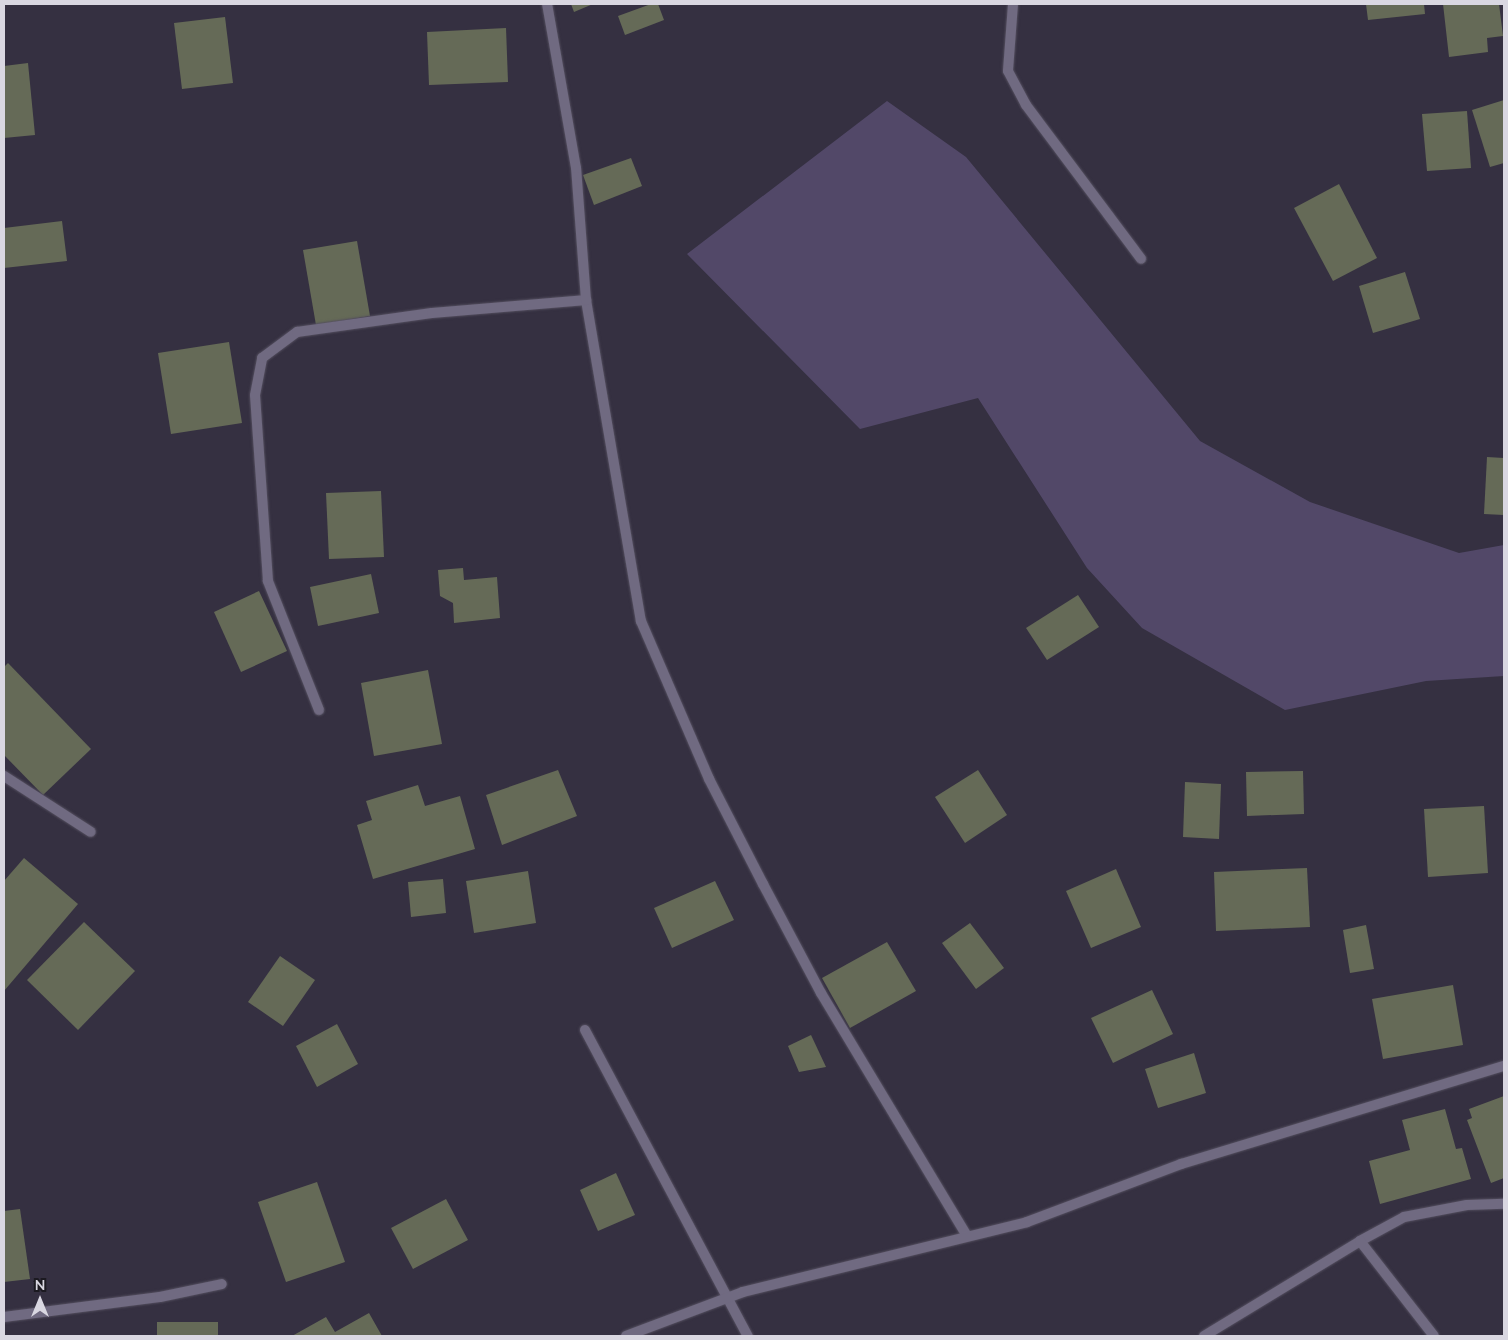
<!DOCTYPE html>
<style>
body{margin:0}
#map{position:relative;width:1508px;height:1340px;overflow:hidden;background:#353041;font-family:Mulish,sans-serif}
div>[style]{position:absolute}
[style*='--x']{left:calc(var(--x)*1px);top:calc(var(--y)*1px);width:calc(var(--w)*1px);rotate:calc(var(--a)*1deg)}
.green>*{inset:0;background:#524868}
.building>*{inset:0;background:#656a57}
.roads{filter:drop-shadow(0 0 1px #534e5e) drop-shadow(0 0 1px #534e5e)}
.lane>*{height:10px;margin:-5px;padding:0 5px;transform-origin:5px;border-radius:5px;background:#706a81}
.street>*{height:10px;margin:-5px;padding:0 5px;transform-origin:5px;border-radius:5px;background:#706a81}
span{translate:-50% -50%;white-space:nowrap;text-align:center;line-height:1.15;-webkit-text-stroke:4px #1c1a21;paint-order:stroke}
.frame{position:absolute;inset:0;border:5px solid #d9d7e1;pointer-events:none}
.north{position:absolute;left:15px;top:1275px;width:50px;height:50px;-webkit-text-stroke:4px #1c1a21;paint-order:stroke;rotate:0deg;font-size:14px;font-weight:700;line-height:20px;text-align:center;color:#d9d7e1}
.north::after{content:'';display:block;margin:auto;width:18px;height:22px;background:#d9d7e1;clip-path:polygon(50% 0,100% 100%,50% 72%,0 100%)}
</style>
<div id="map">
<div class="green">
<i style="clip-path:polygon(887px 101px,966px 157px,1200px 441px,1310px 502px,1459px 553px,1504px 545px,1504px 676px,1426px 681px,1285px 710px,1142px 628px,1087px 568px,978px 398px,860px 429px,687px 254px)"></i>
</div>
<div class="building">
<i style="clip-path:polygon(571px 4px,593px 4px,574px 12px)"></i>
<i style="clip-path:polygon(651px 4px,658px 4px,664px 20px,625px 35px,618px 16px)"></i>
<i style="clip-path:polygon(1366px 4px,1424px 4px,1425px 14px,1368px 20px)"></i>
<i style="clip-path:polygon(1443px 4px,1499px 4px,1503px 36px,1487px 38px,1488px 52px,1449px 57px)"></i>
<i style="clip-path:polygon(225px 17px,233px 83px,182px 89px,174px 23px)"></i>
<i style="clip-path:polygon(506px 28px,508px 82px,429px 85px,427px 32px)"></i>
<i style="clip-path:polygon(28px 63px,35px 135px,4px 138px,4px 66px)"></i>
<i style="clip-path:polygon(1504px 100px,1504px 163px,1490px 167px,1472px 110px)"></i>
<i style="clip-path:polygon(1467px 111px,1471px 168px,1427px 171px,1422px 114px)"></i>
<i style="clip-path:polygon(631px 158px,642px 186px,594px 205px,583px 175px)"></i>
<i style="clip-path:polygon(1339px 184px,1377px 258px,1333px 281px,1294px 208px)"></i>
<i style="clip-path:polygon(62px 221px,67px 261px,4px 268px,4px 228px)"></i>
<i style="clip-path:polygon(357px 241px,370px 316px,316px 325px,303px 250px)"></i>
<i style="clip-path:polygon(1405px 272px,1420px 319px,1373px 333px,1359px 286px)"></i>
<i style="clip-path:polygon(229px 342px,242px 423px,171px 434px,158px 353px)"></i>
<i style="clip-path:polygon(1487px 457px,1504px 458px,1504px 515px,1484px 514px)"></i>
<i style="clip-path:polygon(381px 491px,384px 557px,329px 559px,326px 493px)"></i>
<i style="clip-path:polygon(463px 568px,464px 580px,497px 577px,500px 618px,454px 623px,453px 603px,440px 596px,438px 570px)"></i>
<i style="clip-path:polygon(371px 574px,379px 613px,318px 626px,310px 587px)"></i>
<i style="clip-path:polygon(259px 591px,287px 651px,241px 672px,214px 612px)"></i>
<i style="clip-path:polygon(1078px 595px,1099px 627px,1047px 660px,1026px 628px)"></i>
<i style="clip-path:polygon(8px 663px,91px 749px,43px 795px,4px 755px,4px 667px)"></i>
<i style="clip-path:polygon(428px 670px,442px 744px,374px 756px,361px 683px)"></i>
<i style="clip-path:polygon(558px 770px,577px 816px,502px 845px,486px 795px)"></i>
<i style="clip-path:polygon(978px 770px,1007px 815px,965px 843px,935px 797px)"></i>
<i style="clip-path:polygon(1303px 771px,1304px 814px,1247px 816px,1246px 772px)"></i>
<i style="clip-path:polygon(1185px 782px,1221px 784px,1219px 839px,1183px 837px)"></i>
<i style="clip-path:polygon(418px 785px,425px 806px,460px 796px,475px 849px,373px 879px,357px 825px,372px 820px,366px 801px)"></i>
<i style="clip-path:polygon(1484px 806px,1488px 873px,1428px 877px,1424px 809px)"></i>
<i style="clip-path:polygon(24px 858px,78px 904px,4px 991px,4px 881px)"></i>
<i style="clip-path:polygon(1307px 868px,1310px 927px,1216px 931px,1214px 872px)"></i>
<i style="clip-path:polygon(1116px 869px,1141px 927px,1091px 948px,1066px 891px)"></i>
<i style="clip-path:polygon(528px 871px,536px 923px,474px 933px,466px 881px)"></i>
<i style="clip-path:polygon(443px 879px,446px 913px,411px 917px,408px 882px)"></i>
<i style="clip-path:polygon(715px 881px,734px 920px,672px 948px,654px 908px)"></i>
<i style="clip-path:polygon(84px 922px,135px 971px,78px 1030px,27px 980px)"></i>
<i style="clip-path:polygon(970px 923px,1004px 968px,976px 989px,942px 943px)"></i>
<i style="clip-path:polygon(1366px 925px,1374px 969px,1350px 973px,1343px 930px)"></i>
<i style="clip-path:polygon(887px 942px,916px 991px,850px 1028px,822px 978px)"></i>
<i style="clip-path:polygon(280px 956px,315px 980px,283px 1026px,248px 1002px)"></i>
<i style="clip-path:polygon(1453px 985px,1463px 1045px,1383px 1059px,1372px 999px)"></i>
<i style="clip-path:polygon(1152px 990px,1173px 1034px,1113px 1063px,1091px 1018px)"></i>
<i style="clip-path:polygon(337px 1024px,358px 1064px,317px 1087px,296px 1046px)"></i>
<i style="clip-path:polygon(811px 1035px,826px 1067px,799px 1072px,788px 1046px)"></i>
<i style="clip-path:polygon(1194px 1053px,1206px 1093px,1158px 1108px,1145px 1069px)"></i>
<i style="clip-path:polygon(1504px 1096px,1504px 1178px,1491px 1183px,1467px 1120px,1472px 1118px,1469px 1109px)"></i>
<i style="clip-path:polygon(1445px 1109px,1456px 1149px,1462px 1148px,1471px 1179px,1380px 1204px,1369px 1161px,1410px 1150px,1402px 1120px)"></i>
<i style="clip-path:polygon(616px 1173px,635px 1215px,598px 1231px,580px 1190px)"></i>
<i style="clip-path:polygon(317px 1182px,345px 1262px,286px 1282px,258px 1202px)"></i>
<i style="clip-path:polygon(446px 1199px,468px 1240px,413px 1269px,391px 1228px)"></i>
<i style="clip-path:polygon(20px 1209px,30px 1279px,4px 1282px,4px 1211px)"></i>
<i style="clip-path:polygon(369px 1313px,382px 1336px,292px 1336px,326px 1317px,335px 1332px)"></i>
<i style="clip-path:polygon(157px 1322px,218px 1322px,218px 1336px,157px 1336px)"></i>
</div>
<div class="roads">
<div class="lane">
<i style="--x:1013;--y:4;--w:67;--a:94.3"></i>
<i style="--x:1008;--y:71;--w:38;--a:62"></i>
<i style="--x:1026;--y:105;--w:192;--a:53.2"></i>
<i style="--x:4;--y:776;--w:103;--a:32.8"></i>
</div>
<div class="street">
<i style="--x:586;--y:300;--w:326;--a:80.3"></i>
<i style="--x:641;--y:621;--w:172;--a:66.7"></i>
<i style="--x:709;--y:779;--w:118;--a:62.8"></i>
<i style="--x:763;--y:884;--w:123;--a:62"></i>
<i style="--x:821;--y:993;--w:281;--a:59"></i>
<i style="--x:319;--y:710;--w:139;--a:-111.6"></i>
<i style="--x:268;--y:581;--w:186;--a:-94"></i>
<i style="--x:255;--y:395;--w:38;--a:-79"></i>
<i style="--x:262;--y:358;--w:44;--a:-36.6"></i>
<i style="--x:297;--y:332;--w:136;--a:-8"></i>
<i style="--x:432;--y:313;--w:155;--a:-4.8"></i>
<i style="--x:586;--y:300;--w:132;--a:-94.3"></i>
<i style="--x:576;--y:168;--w:167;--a:-100"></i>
<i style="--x:585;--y:1030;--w:347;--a:62"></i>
<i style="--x:1360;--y:1241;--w:50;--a:-28.6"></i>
<i style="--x:1404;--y:1217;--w:64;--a:-10.8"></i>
<i style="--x:1467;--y:1205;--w:37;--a:-2"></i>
<i style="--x:4;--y:1317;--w:157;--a:-7.3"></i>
<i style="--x:160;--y:1297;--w:63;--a:-11.8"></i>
<i style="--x:626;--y:1336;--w:125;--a:-20.6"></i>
<i style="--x:743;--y:1292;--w:292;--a:-13.8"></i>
<i style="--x:1027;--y:1222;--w:165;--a:-20.6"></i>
<i style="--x:1181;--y:1164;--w:338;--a:-16.9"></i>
<i style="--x:1204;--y:1336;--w:183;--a:-31.3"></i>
<i style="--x:1360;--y:1241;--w:120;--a:52.1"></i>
</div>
</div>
<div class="frame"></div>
<div class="north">N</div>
</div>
